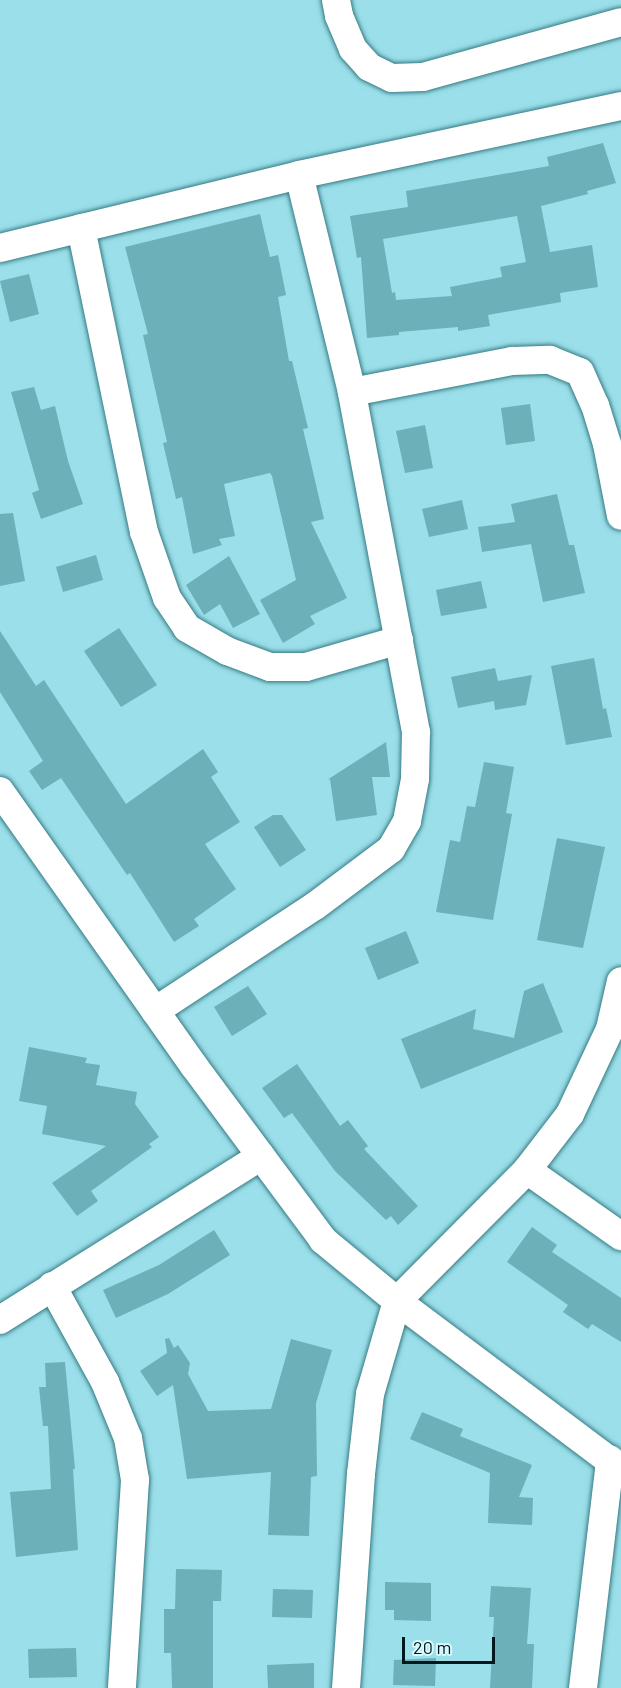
<!DOCTYPE html>
<style>
body{margin:0}
#map{position:relative;width:621px;height:1688px;overflow:hidden;background:#9adfe9;font-family:Barlow,sans-serif}
div>[style]{position:absolute}
[style*='--x']{left:calc(var(--x)*1px);top:calc(var(--y)*1px);width:calc(var(--w)*1px);rotate:calc(var(--a)*1deg)}
.building>*{inset:0;background:#6cb0b9}
.roads{filter:drop-shadow(0 0 2px #367b84) drop-shadow(0 0 2px #367b84)}
.minor>*{height:28px;margin:-14px;padding:0 14px;transform-origin:14px;border-radius:14px;background:#fff}
span{translate:-50% -50%;white-space:nowrap;text-align:center;line-height:1.15;-webkit-text-stroke:4.5px #d8f9fe;paint-order:stroke}
.scale{position:absolute;left:402px;top:1637px;width:93px;height:27px;box-sizing:border-box;border:3px solid #00181c;border-top:0;padding-left:8px;font-size:18px;line-height:21px;white-space:nowrap;color:#00181c;-webkit-text-stroke:4px #d8f9fe;paint-order:stroke}
</style>
<div id="map">
<div class="building">
<i style="clip-path:polygon(evenodd,603px 143px,616px 183px,587px 191px,588px 194px,541px 206px,550px 252px,592px 245px,598px 287px,560px 293px,561px 302px,488px 315px,490px 326px,458px 331px,458px 327px,399px 332px,399px 335px,367px 338px,361px 257px,357px 258px,350px 216px,408px 207px,406px 191px,549px 166px,547px 157px,603px 143px,517px 216px,526px 262px,500px 267px,502px 277px,450px 287px,452px 296px,396px 300px,395px 292px,392px 293px,383px 239px,517px 216px)"></i>
<i style="clip-path:polygon(260px 214px,270px 257px,278px 255px,286px 295px,278px 297px,289px 361px,292px 361px,308px 428px,303px 429px,324px 519px,311px 522px,347px 598px,310px 616px,315px 624px,283px 643px,260px 600px,296px 580px,272px 476px,270px 473px,224px 484px,235px 536px,219px 539px,222px 545px,193px 554px,182px 497px,176px 499px,163px 443px,167px 442px,143px 335px,148px 334px,125px 247px)"></i>
<i style="clip-path:polygon(29px 274px,39px 314px,10px 322px,0 281px)"></i>
<i style="clip-path:polygon(34px 387px,41px 410px,55px 406px,68px 461px,83px 504px,41px 519px,32px 493px,39px 490px,11px 392px)"></i>
<i style="clip-path:polygon(530px 404px,535px 441px,506px 445px,501px 408px)"></i>
<i style="clip-path:polygon(425px 425px,433px 468px,405px 473px,396px 431px)"></i>
<i style="clip-path:polygon(557px 494px,569px 545px,574px 545px,585px 593px,543px 602px,531px 544px,482px 552px,478px 527px,515px 522px,511px 504px)"></i>
<i style="clip-path:polygon(462px 500px,468px 529px,429px 537px,422px 509px)"></i>
<i style="clip-path:polygon(13px 513px,25px 581px,0 586px,0 514px)"></i>
<i style="clip-path:polygon(96px 555px,103px 580px,63px 592px,56px 567px)"></i>
<i style="clip-path:polygon(229px 556px,260px 614px,233px 628px,220px 604px,204px 615px,186px 585px)"></i>
<i style="clip-path:polygon(481px 581px,487px 608px,441px 616px,436px 590px)"></i>
<i style="clip-path:polygon(119px 628px,157px 685px,121px 707px,84px 651px)"></i>
<i style="clip-path:polygon(0 631px,36px 686px,44px 680px,126px 804px,203px 749px,218px 772px,211px 777px,240px 822px,205px 844px,236px 889px,194px 919px,199px 926px,174px 942px,130px 873px,127px 875px,61px 778px,42px 790px,29px 771px,43px 761px,0 692px)"></i>
<i style="clip-path:polygon(594px 658px,603px 709px,606px 708px,612px 737px,566px 745px,551px 666px)"></i>
<i style="clip-path:polygon(495px 668px,498px 681px,532px 675px,526px 705px,495px 710px,494px 701px,458px 708px,451px 677px)"></i>
<i style="clip-path:polygon(386px 742px,390px 777px,372px 777px,377px 815px,336px 821px,330px 779px,327px 780px)"></i>
<i style="clip-path:polygon(484px 762px,514px 767px,506px 813px,512px 814px,493px 920px,436px 912px,450px 840px,460px 842px,467px 806px,475px 807px)"></i>
<i style="clip-path:polygon(273px 815px,282px 815px,306px 850px,280px 867px,254px 827px)"></i>
<i style="clip-path:polygon(557px 838px,605px 847px,583px 948px,537px 940px)"></i>
<i style="clip-path:polygon(406px 931px,419px 963px,378px 980px,365px 948px)"></i>
<i style="clip-path:polygon(543px 983px,563px 1032px,421px 1089px,401px 1039px,476px 1009px,473px 1029px,514px 1038px,524px 991px)"></i>
<i style="clip-path:polygon(248px 986px,267px 1014px,232px 1036px,214px 1007px)"></i>
<i style="clip-path:polygon(29px 1047px,87px 1058px,85px 1063px,100px 1065px,96px 1085px,137px 1092px,135px 1104px,159px 1137px,149px 1144px,152px 1147px,91px 1191px,98px 1201px,77px 1216px,52px 1183px,106px 1146px,42px 1134px,47px 1106px,19px 1101px)"></i>
<i style="clip-path:polygon(297px 1064px,340px 1126px,348px 1120px,368px 1146px,364px 1149px,418px 1206px,398px 1225px,391px 1216px,386px 1220px,335px 1171px,292px 1113px,284px 1118px,262px 1088px)"></i>
<i style="clip-path:polygon(532px 1227px,557px 1245px,552px 1252px,621px 1298px,621px 1342px,592px 1324px,588px 1329px,563px 1312px,568px 1305px,507px 1262px)"></i>
<i style="clip-path:polygon(214px 1230px,230px 1255px,168px 1294px,116px 1318px,103px 1290px,159px 1265px)"></i>
<i style="clip-path:polygon(169px 1338px,174px 1348px,178px 1345px,190px 1363px,188px 1374px,208px 1411px,271px 1409px,291px 1339px,332px 1350px,316px 1403px,317px 1476px,311px 1477px,309px 1536px,268px 1535px,271px 1472px,187px 1479px,173px 1385px,157px 1396px,140px 1371px,167px 1353px,165px 1339px)"></i>
<i style="clip-path:polygon(65px 1362px,75px 1469px,73px 1469px,78px 1550px,16px 1557px,10px 1492px,51px 1489px,48px 1426px,43px 1426px,39px 1387px,46px 1387px,45px 1363px)"></i>
<i style="clip-path:polygon(422px 1412px,463px 1429px,460px 1436px,532px 1465px,519px 1497px,533px 1498px,532px 1525px,488px 1523px,490px 1473px,410px 1439px)"></i>
<i style="clip-path:polygon(176px 1569px,222px 1570px,221px 1601px,213px 1601px,213px 1688px,172px 1688px,171px 1653px,164px 1653px,164px 1609px,175px 1609px)"></i>
<i style="clip-path:polygon(385px 1582px,431px 1583px,431px 1621px,394px 1620px,394px 1610px,385px 1610px)"></i>
<i style="clip-path:polygon(491px 1586px,531px 1588px,527px 1644px,534px 1644px,532px 1688px,490px 1688px,494px 1617px,489px 1617px)"></i>
<i style="clip-path:polygon(273px 1589px,313px 1590px,312px 1618px,272px 1617px)"></i>
<i style="clip-path:polygon(76px 1648px,77px 1677px,29px 1678px,28px 1649px)"></i>
<i style="clip-path:polygon(436px 1658px,435px 1686px,393px 1685px,394px 1660px)"></i>
<i style="clip-path:polygon(314px 1663px,314px 1688px,268px 1688px,267px 1665px)"></i>
</div>
<div class="roads">
<div class="minor">
<i style="--x:336;--y:0;--w:16;--a:79"></i>
<i style="--x:339;--y:16;--w:36;--a:67"></i>
<i style="--x:353;--y:49;--w:24;--a:48"></i>
<i style="--x:369;--y:67;--w:25;--a:26"></i>
<i style="--x:392;--y:78;--w:31;--a:-2"></i>
<i style="--x:423;--y:77;--w:205;--a:-15.5"></i>
<i style="--x:81;--y:228;--w:310;--a:78.3"></i>
<i style="--x:144;--y:532;--w:70;--a:70.8"></i>
<i style="--x:167;--y:598;--w:36;--a:56"></i>
<i style="--x:187;--y:628;--w:46;--a:29.9"></i>
<i style="--x:227;--y:651;--w:46;--a:20.4"></i>
<i style="--x:270;--y:667;--w:36;--a:0"></i>
<i style="--x:306;--y:667;--w:97;--a:-16.2"></i>
<i style="--x:0;--y:248;--w:308;--a:-13.7"></i>
<i style="--x:299;--y:175;--w:329;--a:-12.1"></i>
<i style="--x:352;--y:392;--w:163;--a:-11"></i>
<i style="--x:512;--y:361;--w:38;--a:-2"></i>
<i style="--x:550;--y:360;--w:32;--a:22"></i>
<i style="--x:580;--y:372;--w:36;--a:66"></i>
<i style="--x:595;--y:405;--w:41;--a:72.9"></i>
<i style="--x:607;--y:444;--w:73;--a:79"></i>
<i style="--x:0;--y:791;--w:337;--a:54.8"></i>
<i style="--x:194;--y:1066;--w:217;--a:53.4"></i>
<i style="--x:323;--y:1240;--w:96;--a:39.5"></i>
<i style="--x:397;--y:1301;--w:280;--a:36.9"></i>
<i style="--x:155;--y:1011;--w:191;--a:-33.3"></i>
<i style="--x:315;--y:906;--w:95;--a:-36.9"></i>
<i style="--x:391;--y:849;--w:32;--a:-60"></i>
<i style="--x:407;--y:821;--w:43;--a:-79.2"></i>
<i style="--x:415;--y:779;--w:47;--a:-88.8"></i>
<i style="--x:416;--y:732;--w:346;--a:-100.7"></i>
<i style="--x:352;--y:392;--w:223;--a:-103.7"></i>
<i style="--x:527;--y:1170;--w:115;--a:35.1"></i>
<i style="--x:52;--y:1286;--w:110;--a:61.1"></i>
<i style="--x:105;--y:1382;--w:61;--a:67.7"></i>
<i style="--x:128;--y:1438;--w:43;--a:80.5"></i>
<i style="--x:135;--y:1480;--w:208;--a:93.6"></i>
<i style="--x:0;--y:1320;--w:308;--a:-32.1"></i>
<i style="--x:346;--y:1688;--w:215;--a:-86"></i>
<i style="--x:361;--y:1474;--w:81;--a:-83.6"></i>
<i style="--x:370;--y:1394;--w:97;--a:-73.8"></i>
<i style="--x:397;--y:1301;--w:185;--a:-45.2"></i>
<i style="--x:527;--y:1170;--w:71;--a:-52.5"></i>
<i style="--x:570;--y:1114;--w:94;--a:-64.8"></i>
<i style="--x:610;--y:1029;--w:49;--a:-77.1"></i>
<i style="--x:583;--y:1688;--w:230;--a:-83.2"></i>
</div>
</div>
<div class="scale">20 m</div>
</div>
